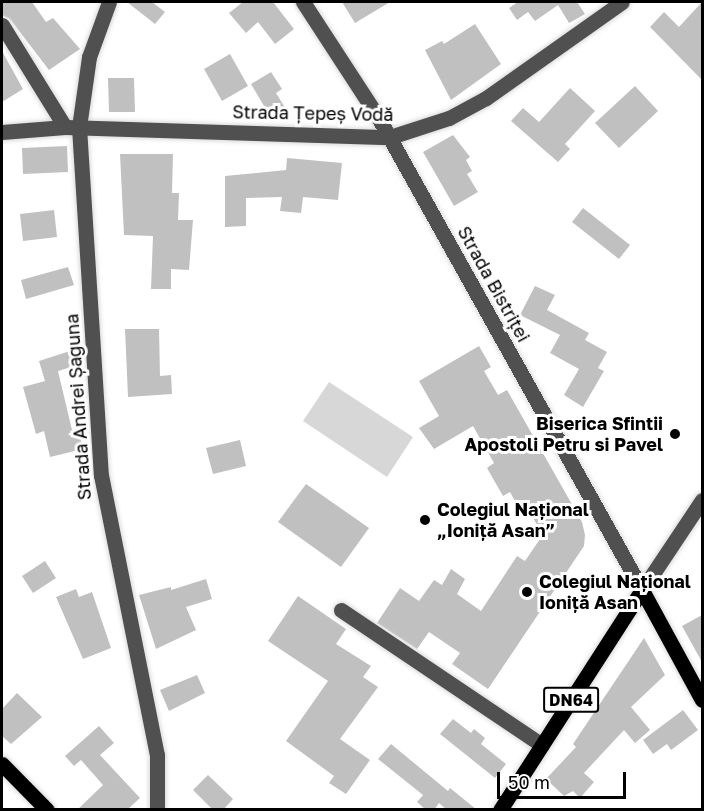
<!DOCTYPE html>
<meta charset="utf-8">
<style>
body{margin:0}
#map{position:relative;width:704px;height:811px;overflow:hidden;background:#fff;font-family:"Golos Text",sans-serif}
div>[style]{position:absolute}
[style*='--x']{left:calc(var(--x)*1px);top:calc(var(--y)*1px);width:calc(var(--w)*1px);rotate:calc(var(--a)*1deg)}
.green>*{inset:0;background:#d7d7d7}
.building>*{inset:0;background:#c0c0c0}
.roads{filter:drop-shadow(0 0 2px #dbdbdb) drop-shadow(0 0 2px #dbdbdb)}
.minor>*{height:15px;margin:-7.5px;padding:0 7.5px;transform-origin:7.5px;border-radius:7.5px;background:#505050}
.major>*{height:15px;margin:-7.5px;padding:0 7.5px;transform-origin:7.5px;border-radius:7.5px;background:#000}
.dots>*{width:16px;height:16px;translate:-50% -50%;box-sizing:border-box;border:3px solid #fff;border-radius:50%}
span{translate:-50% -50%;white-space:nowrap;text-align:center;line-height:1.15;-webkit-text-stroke:6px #fff;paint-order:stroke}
.shield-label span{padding:2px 4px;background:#fff;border:2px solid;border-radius:4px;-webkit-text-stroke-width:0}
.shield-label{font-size:16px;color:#000;font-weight:700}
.street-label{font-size:18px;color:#000}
.poi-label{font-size:18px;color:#000;font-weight:700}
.right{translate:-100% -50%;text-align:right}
.left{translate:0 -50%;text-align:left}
.frame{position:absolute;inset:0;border:3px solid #000;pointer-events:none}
.scale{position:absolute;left:497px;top:772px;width:129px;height:27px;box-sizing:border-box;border:3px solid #000;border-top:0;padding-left:8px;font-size:18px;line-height:21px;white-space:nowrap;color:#000;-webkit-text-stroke:4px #fff;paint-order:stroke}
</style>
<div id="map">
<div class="green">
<i style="clip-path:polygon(329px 382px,413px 437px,387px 477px,303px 421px)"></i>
</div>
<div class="building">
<i style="clip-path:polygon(2px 2px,32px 2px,46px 22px,53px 18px,80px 49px,49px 70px,10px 19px,2px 15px)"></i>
<i style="clip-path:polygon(127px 2px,152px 2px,165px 12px,155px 24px)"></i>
<i style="clip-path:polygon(243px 2px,273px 2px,294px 29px,275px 44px,258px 22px,246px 33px,229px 13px)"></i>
<i style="clip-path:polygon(342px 2px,390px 2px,355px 23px)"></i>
<i style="clip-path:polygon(518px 2px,577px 2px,585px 14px,569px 23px,558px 5px,535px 21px,528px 12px,517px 20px,509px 8px)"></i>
<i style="clip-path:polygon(702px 2px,702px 80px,650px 27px,664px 12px,679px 27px)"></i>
<i style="clip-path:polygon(475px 24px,501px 64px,451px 100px,425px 50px,442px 41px,444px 44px)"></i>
<i style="clip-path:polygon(2px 51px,23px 89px,2px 102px)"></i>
<i style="clip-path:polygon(230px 54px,248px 86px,222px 101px,204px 69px)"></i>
<i style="clip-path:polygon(271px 72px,282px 89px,276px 93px,286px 109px,271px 118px,251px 84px)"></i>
<i style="clip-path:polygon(108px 78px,134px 78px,135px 112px,109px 112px)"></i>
<i style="clip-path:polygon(635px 86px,658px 111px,619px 148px,595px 123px)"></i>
<i style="clip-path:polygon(570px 88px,595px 111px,565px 144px,570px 149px,558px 162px,511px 121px,523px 108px,539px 122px)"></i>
<i style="clip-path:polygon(453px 135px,470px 157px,466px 160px,472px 171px,467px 174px,478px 192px,454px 206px,423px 152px)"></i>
<i style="clip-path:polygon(67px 146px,68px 172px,23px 174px,22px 148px)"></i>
<i style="clip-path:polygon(120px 154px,173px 154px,172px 193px,179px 193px,178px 220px,193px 220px,189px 270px,171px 269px,171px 289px,151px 289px,153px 236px,124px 235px)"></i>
<i style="clip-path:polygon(287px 158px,342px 163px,338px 200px,303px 197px,301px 213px,280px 211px,282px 197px,246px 198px,246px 226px,225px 227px,225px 176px,286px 170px)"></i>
<i style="clip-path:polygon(583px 208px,630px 245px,619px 259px,572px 222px)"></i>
<i style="clip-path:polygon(54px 210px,57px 237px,23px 241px,20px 214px)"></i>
<i style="clip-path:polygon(68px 267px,74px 285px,26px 299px,21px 280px)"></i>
<i style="clip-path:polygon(535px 286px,555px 295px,547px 310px,589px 333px,585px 340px,607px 352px,598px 368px,604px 371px,583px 407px,564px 395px,579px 369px,550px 353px,560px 335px,520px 315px)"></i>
<i style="clip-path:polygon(125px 329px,159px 329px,160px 376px,171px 375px,172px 394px,128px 397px)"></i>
<i style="clip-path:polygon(479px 346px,491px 367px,484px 371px,498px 395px,507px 390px,582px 522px,585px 535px,584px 546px,488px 689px,452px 664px,460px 653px,429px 632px,417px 649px,377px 623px,400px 588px,419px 601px,434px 580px,442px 585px,451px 569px,465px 579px,457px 594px,481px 611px,517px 556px,525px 561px,540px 539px,539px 528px,527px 508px,521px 512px,510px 492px,503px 496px,487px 468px,494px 463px,473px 426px,434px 449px,419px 428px,439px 416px,419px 381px)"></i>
<i style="clip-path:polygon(73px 350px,78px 365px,58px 371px,72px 430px,78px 428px,83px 449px,50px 457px,44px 431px,36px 434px,23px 387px,45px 381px,39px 361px)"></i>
<i style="clip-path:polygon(240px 440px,246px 466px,213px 474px,206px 448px)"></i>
<i style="clip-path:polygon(306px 484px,369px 528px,341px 567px,278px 522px)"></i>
<i style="clip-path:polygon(45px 561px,56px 578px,33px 593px,22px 576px)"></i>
<i style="clip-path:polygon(206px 579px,212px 599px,186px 607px,196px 630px,156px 649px,139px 595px,171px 587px,171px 590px)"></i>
<i style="clip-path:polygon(76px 589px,79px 597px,92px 592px,111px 648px,83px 659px,56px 597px)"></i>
<i style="clip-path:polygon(298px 596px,346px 629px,336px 644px,371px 666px,363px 677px,378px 687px,340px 739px,370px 760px,346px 794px,329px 783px,334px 776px,286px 741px,328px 681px,268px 641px)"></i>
<i style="clip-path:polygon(702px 615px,702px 662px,682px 626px)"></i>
<i style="clip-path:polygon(644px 638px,665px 675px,631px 707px,650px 730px,635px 743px,624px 730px,584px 773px,594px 782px,580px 798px,573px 791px,564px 796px,546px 779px,576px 747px,573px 744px)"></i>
<i style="clip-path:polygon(197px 675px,205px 693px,169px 711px,160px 690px)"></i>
<i style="clip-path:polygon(17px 693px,42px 717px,11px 744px,2px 736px,2px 709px)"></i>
<i style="clip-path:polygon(683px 710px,698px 730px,671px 750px,667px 744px,653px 754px,643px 740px)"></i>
<i style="clip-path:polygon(453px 719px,471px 733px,474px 729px,485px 738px,481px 744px,506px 764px,495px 778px,440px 734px)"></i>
<i style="clip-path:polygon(99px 726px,114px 743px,100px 755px,140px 798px,127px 810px,77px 810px,103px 785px,81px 760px,74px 766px,65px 756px)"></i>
<i style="clip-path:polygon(391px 744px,448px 791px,450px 788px,477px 810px,447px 810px,439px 803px,434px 810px,426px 810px,417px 802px,423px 795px,378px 759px)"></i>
<i style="clip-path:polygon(208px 775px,233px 799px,223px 810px,213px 810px,193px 790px)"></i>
</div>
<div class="roads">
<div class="minor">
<i style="--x:109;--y:2;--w:59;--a:110"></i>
<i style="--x:89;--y:57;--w:71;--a:98.1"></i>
<i style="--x:79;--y:127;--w:349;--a:86.4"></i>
<i style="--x:101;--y:475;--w:286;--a:78.7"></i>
<i style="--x:157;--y:755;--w:55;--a:90"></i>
<i style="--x:303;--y:2;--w:137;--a:56.9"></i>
<i style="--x:378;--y:117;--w:542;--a:60.83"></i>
<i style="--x:642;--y:590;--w:108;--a:-56.3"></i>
<i style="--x:2;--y:25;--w:120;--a:58.3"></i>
<i style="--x:2;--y:132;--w:63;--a:-4.5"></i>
<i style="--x:65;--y:127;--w:325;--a:1.8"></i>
<i style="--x:390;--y:137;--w:62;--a:-17.9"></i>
<i style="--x:449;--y:118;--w:42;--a:-28.4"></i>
<i style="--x:486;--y:98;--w:166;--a:-35.2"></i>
<i style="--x:341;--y:610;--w:242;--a:33.9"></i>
</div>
<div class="major">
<i style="--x:2;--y:764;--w:64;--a:45.6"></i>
<i style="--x:500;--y:810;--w:262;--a:-57.2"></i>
<i style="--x:642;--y:590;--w:125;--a:61.4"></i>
</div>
</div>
<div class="dots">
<i style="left:675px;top:434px;background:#000"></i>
<i style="left:425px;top:520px;background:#000"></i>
<i style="left:527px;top:592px;background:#000"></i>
</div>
<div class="shield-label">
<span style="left:571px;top:700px">DN64</span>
</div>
<div class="street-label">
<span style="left:313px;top:113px;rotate:1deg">Strada Țepeș Vodă</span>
<span style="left:494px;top:284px;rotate:61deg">Strada Bistriței</span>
<span style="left:78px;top:407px;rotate:-94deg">Strada Andrei Șaguna</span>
</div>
<div class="poi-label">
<span class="right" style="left:663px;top:434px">Biserica Sfintii<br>Apostoli Petru si Pavel</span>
<span class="left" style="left:437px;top:520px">Colegiul Național<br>„Ioniță Asan”</span>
<span class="left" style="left:539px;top:592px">Colegiul Național<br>Ioniță Asan</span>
</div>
<div class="frame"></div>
<div class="scale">50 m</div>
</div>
